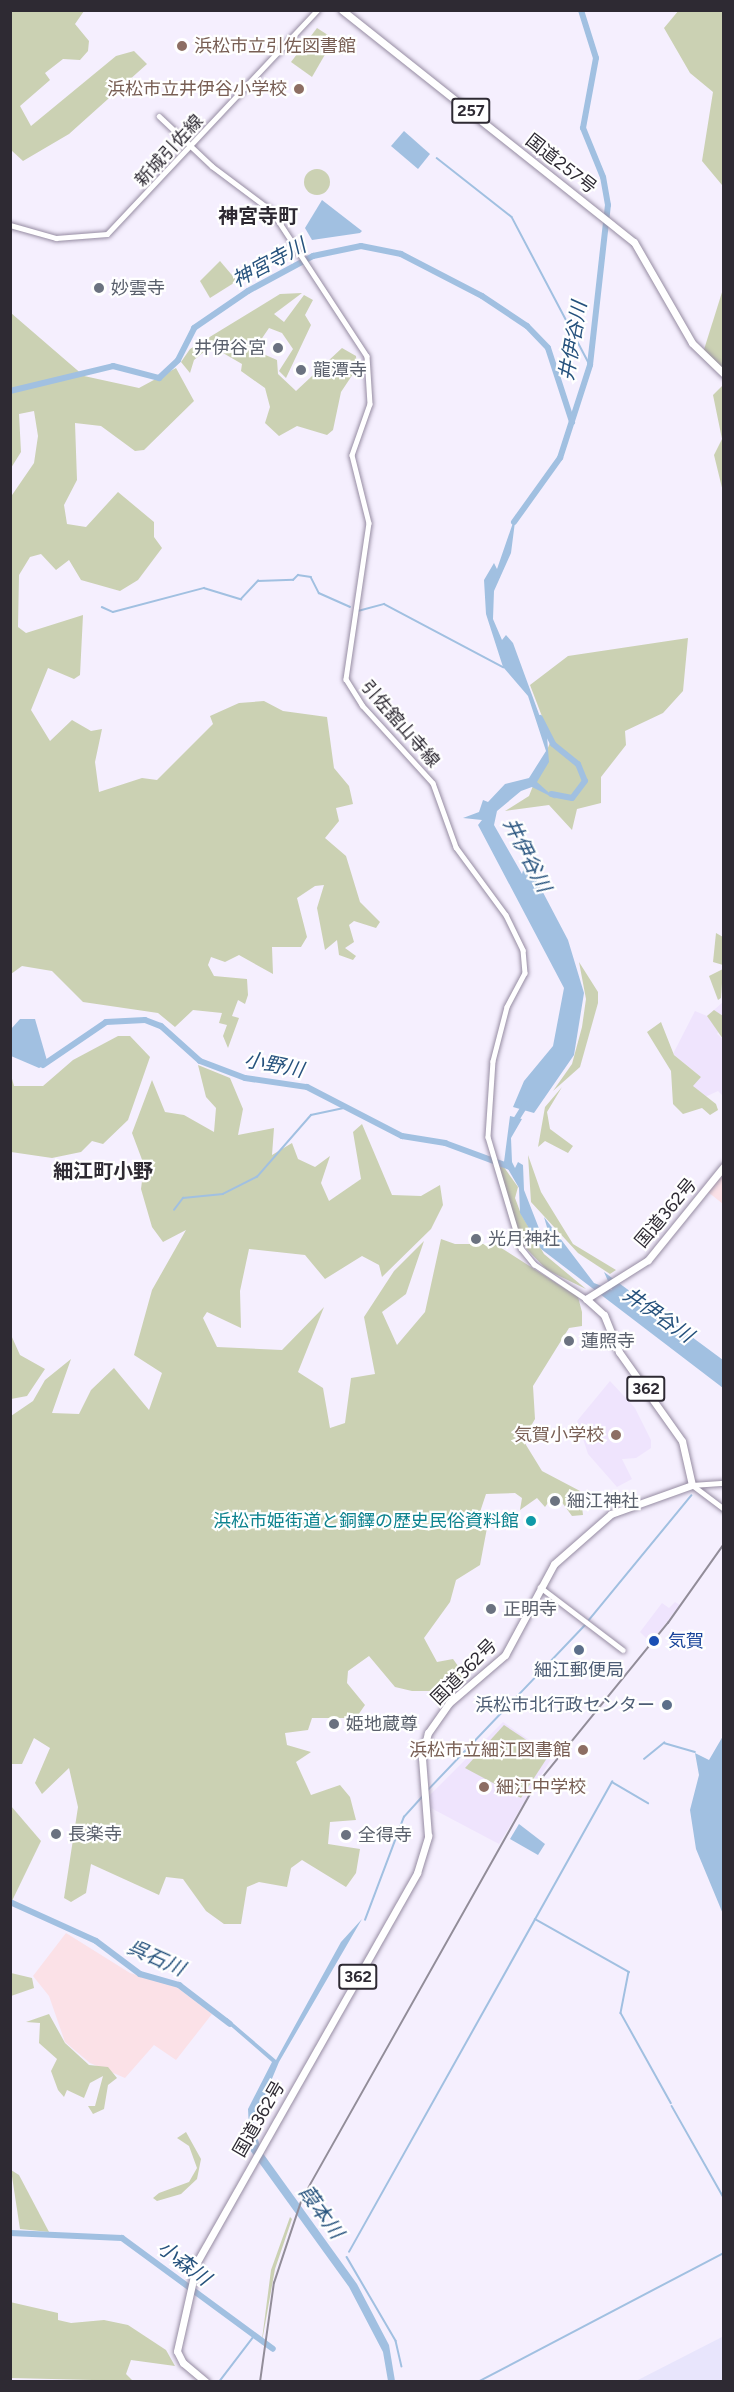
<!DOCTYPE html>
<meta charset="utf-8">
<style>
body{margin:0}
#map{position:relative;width:734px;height:2392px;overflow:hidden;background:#f5effe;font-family:Figtree,"Noto Sans JP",sans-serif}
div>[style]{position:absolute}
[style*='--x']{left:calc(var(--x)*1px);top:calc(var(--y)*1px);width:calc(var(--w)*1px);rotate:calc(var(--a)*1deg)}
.commercial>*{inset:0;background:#e8e5fc}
.industrial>*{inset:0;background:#fbe1e7}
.built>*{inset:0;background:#efe4fd}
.green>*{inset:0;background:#cbd1b3}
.round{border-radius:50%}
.water>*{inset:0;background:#a1c0e1}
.stream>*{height:1.5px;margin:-0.75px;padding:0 0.75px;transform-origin:0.75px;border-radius:0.75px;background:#a1c0e1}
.river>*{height:6px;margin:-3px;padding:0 3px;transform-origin:3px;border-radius:3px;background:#a1c0e1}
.roads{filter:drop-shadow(0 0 2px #968ca2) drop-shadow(0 0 2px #968ca2)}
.secondary>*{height:4.5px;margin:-2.25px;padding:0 2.25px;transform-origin:2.25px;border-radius:2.25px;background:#fff}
.primary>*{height:5px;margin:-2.5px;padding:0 2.5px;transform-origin:2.5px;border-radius:2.5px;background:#fff}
.highway>*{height:7px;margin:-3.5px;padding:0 3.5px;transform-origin:3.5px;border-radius:3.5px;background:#fff}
.rail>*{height:1.5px;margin:-0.75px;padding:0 0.75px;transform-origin:0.75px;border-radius:0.75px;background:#928d99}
.dots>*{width:16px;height:16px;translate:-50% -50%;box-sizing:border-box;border:3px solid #fff;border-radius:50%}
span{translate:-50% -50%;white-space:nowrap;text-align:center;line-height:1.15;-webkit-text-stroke:4.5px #fff;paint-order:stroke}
.shield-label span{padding:2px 4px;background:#fff;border:2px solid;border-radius:4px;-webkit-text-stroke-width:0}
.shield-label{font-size:16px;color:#2e2a33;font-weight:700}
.education-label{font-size:18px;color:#785e54}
.left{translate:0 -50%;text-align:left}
.right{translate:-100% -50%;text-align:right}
.street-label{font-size:18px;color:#2e2a33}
.worship-label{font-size:18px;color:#5b616d}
.culture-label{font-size:18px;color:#0d838f}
.transit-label{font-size:18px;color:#164399}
.service-label{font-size:18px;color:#4e5e75}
.neighbourhood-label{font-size:20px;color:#2e2a33;font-weight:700}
.water-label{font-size:20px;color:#26527d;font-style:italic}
.frame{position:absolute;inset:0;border:12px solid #2e2a33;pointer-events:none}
</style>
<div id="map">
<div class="commercial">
<i style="clip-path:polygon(723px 2336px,723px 2381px,636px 2381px,722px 2337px)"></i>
</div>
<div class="industrial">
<i style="clip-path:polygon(723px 1172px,723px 1204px,708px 1192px)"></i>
<i style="clip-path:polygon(66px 1933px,130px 1973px,174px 1985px,212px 2014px,176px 2060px,154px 2045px,125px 2078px,90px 2063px,65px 2042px,49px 1996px,33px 1976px)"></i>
</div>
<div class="built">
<i style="clip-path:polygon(723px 1002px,723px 1026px,717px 1034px,723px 1039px,723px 1096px,718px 1091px,705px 1097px,692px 1086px,701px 1077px,673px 1054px,695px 1011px,707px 1016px)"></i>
<i style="clip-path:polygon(610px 1381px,635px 1408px,651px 1440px,651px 1448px,636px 1458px,622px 1459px,632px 1479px,617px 1487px,588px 1454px,577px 1421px)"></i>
<i style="clip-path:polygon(675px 1602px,680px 1605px,656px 1636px,648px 1640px,640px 1632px,662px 1603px,669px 1608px)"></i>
<i style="clip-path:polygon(503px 1722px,553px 1756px,499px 1844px,429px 1807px,428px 1797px)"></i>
</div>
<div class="green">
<i style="clip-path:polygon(679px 10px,723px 11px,723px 204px,722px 185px,702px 161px,713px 92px,690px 73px,664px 28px)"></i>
<i style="clip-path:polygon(10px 11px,84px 11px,75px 24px,89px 41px,88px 51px,80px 60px,63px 59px,45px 73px,50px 80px,20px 106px,31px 126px,116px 56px,134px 51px,147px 64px,69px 134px,23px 161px,11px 150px)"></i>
<i style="clip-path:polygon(317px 28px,334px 39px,312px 77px,291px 62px)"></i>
<i class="round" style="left:304px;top:169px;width:26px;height:26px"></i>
<i style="clip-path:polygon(220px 261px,237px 281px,210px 298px,200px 281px)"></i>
<i style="clip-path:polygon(723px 289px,723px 372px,702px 356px)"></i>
<i style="clip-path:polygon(302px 293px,274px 314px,284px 322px,304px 295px,313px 300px,305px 315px,311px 325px,286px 378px,279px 371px,293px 349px,282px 333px,269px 328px,254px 350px,277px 360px,278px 374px,296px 391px,342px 348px,356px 356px,357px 368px,341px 392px,333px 430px,327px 435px,297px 426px,279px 436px,265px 423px,270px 407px,265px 388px,241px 371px,242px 364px,211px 346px,194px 360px,190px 373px,181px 362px,190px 349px,280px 294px)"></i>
<i style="clip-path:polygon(11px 313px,84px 376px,139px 388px,176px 368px,194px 401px,144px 450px,135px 451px,101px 426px,75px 423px,77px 480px,64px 505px,67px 524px,86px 527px,118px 492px,154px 522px,154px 537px,162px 548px,138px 580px,120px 591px,81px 580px,69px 560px,56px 570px,41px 554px,30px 557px,19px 575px,18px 627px,26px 633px,83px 615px,80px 675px,74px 679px,48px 668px,31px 710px,50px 741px,72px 720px,91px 731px,102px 729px,95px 762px,99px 792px,142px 778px,157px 780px,213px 724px,210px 716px,239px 703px,264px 701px,283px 711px,327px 717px,334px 768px,349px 786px,353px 804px,336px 808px,339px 821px,325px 838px,346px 856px,360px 902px,380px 922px,376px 928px,354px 921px,349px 925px,354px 942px,345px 948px,356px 956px,353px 960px,339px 955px,337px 940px,325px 950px,317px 908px,324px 885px,315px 886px,297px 898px,307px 937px,301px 947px,272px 947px,273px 974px,239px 955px,225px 962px,211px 957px,208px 965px,214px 976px,247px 979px,248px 995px,245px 1004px,238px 1000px,232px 1016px,239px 1018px,228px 1048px,223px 1036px,227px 1025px,219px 1023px,222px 1013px,193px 1010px,175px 1027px,158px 1013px,83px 1002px,52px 971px,22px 966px,11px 974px,10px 498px,34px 463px,38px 436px,34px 411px,19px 414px,21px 452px,11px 468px)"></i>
<i style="clip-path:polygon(723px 385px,724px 385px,723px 492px,714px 455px,722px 439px,713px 395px)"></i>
<i style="clip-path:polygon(688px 638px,683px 691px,663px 713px,625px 731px,626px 745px,601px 777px,601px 803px,577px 809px,572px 830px,549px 805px,505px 811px,529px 796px,551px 740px,530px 685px,568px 656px)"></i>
<i style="clip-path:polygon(716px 933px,723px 937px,723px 965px,713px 962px)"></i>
<i style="clip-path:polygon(579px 962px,598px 992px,598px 1003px,580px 1067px,553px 1091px,572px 1064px,582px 1027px,586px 999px)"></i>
<i style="clip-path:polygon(723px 969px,721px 998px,718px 1000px,709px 976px)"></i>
<i style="clip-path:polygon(714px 1010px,723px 1016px,723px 1039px,707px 1016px)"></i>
<i style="clip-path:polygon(661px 1022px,674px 1055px,701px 1077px,693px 1086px,716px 1104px,718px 1110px,710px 1115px,702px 1108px,683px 1114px,673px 1104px,671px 1071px,647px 1032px)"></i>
<i style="clip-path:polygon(118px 1036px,130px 1036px,150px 1057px,128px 1120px,103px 1144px,92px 1141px,81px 1152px,52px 1158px,11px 1152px,11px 1075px,14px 1086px,43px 1086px,73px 1060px)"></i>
<i style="clip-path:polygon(198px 1065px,230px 1078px,243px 1109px,238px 1135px,274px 1128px,272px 1155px,292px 1143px,298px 1159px,315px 1167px,330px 1156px,321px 1183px,329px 1201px,361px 1179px,353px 1132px,362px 1124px,392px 1195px,421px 1196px,440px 1185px,443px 1205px,431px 1229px,382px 1277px,379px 1265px,362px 1256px,325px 1279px,305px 1255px,249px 1249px,240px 1291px,241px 1328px,207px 1312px,203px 1318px,217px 1347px,282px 1350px,324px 1307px,298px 1372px,323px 1388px,330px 1428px,345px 1423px,351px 1378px,375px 1374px,364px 1317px,394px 1271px,424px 1241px,406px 1294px,382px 1312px,397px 1345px,425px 1312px,441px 1239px,455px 1244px,495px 1244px,578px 1297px,582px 1312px,582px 1326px,569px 1328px,533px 1386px,535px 1419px,523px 1440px,542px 1471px,580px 1491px,583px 1515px,572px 1516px,555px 1493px,545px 1507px,537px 1498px,520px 1510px,522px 1498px,515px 1493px,486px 1494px,479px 1515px,487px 1528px,480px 1565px,456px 1580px,450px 1602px,424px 1638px,437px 1662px,453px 1659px,466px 1677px,432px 1691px,412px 1691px,395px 1687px,369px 1656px,348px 1671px,347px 1683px,365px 1705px,356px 1718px,312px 1718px,308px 1730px,285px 1733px,287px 1745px,311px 1752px,296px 1762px,311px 1795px,340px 1785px,350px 1797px,356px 1820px,330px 1822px,328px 1844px,360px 1849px,356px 1873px,346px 1887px,302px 1860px,291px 1868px,287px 1887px,259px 1882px,247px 1887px,241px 1924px,224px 1924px,206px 1911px,183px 1879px,166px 1877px,159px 1895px,91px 1864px,86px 1893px,71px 1902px,64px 1898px,78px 1807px,69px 1768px,42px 1794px,35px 1783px,50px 1748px,34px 1738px,22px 1764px,11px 1764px,11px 1416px,33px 1401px,45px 1380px,71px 1359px,52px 1413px,79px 1414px,91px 1390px,114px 1368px,149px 1410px,162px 1373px,134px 1355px,152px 1290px,186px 1230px,163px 1242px,152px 1227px,141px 1189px,144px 1165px,132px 1133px,152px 1080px,165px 1112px,184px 1115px,214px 1132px,216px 1108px,206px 1097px)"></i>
<i style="clip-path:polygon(562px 1087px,547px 1112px,550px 1129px,573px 1146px,568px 1153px,545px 1141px,538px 1147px,545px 1107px)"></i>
<i style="clip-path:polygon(528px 1155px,541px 1192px,573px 1244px,616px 1270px,610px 1274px,578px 1253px,531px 1202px)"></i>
<i style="clip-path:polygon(501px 1163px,518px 1187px,515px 1198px,521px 1214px,544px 1254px,586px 1289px,547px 1270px,521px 1243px,497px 1164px)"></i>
<i style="clip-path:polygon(11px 1335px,20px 1355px,45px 1369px,27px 1396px,11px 1399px)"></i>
<i style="clip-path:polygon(504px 1725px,549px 1755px,521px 1798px,465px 1768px)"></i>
<i style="clip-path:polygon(11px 1806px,41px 1841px,11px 1903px,10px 1806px)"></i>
<i style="clip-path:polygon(11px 1973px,32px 1978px,34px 1988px,11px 1996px)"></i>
<i style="clip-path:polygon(49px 2014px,65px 2043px,89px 2065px,108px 2067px,117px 2078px,108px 2085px,104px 2109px,93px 2114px,88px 2106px,95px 2106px,103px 2076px,90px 2083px,84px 2098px,67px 2090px,64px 2097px,58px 2090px,51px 2071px,57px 2059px,39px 2043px,40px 2023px,26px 2022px)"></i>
<i style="clip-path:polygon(186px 2132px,201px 2159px,197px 2179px,181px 2194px,157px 2201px,153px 2198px,159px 2193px,189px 2182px,197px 2168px,189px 2146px,177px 2138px)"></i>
<i style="clip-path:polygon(11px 2170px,19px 2175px,49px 2232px,20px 2229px)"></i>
<i style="clip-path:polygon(290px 2217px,292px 2219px,275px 2269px,261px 2347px,271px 2270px)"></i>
<i style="clip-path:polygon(10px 2302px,58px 2313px,58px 2320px,71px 2323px,104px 2320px,128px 2325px,166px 2350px,175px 2366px,131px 2360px,126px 2374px,133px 2381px,11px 2378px)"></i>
</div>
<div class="water">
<i style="clip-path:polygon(404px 131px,430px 154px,418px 169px,391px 146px)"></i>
<i style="clip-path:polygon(322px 200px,362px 231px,360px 233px,312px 240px,305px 228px)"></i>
<i style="clip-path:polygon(516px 514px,511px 553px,494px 591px,493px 619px,502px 640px,506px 635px,513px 643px,547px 736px,549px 762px,537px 782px,556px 799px,532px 787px,521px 791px,497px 811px,494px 825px,522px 874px,526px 860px,568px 940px,584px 993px,574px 1055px,534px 1113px,513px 1107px,524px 1081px,553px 1046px,564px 988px,478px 825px,482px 820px,463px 818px,479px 812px,483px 800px,488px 802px,505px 784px,529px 778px,546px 751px,528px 696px,503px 667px,486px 614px,484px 580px,494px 563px,497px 569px)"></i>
<i style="clip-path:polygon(20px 1019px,35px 1019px,48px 1064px,39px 1068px,11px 1056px,11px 1029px)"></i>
<i style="clip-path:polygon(510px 1116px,522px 1119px,511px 1138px,512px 1162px,515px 1168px,518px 1162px,523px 1165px,524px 1190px,540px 1231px,551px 1241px,544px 1217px,594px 1283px,612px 1290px,604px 1272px,723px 1360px,723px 1388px,541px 1249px,520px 1213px,519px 1188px,504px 1162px)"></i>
<i style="clip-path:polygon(723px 1736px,723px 1914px,696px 1849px,690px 1810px,699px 1775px,695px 1753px,709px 1760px)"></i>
<i style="clip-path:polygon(519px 1824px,545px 1844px,538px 1855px,510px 1839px)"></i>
<i style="clip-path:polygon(362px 1919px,279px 2062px,253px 2124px,262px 2152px,357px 2284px,389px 2345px,395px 2381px,388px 2381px,383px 2352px,349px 2287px,250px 2150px,248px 2109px,272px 2062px,226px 2022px,227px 2018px,276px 2060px,341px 1942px)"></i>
</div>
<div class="stream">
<i style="--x:437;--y:158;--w:95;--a:38.2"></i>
<i style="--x:512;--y:217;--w:167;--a:62.2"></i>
<i style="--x:102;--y:607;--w:12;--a:24"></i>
<i style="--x:113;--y:612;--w:94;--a:-14.8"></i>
<i style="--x:204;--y:588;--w:39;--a:17"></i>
<i style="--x:241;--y:599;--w:25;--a:-47"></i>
<i style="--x:258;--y:581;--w:35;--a:-2"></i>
<i style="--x:293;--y:580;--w:7;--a:-45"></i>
<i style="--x:298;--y:575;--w:13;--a:9"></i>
<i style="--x:311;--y:577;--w:18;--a:63"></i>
<i style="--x:319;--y:593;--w:34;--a:24"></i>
<i style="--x:358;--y:611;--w:27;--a:-15"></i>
<i style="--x:384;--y:604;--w:135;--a:27.9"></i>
<i style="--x:174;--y:1210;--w:15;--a:-53"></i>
<i style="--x:183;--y:1198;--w:40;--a:-5.7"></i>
<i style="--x:223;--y:1194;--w:38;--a:-27"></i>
<i style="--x:257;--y:1177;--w:82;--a:-48.9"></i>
<i style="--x:311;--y:1115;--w:38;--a:-12"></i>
<i style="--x:589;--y:1620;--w:161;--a:-50.6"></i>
<i style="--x:644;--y:1759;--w:26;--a:-39"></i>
<i style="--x:664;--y:1743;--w:32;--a:16"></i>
<i style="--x:428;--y:1790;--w:229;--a:-46.4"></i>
<i style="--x:535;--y:1919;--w:108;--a:29.4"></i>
<i style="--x:629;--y:1972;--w:42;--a:101"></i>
<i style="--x:621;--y:2013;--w:103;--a:60.9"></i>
<i style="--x:365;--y:1920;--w:110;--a:-69.3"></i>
<i style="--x:404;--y:1817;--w:28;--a:-48"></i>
<i style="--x:672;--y:2106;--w:106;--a:60.5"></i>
<i style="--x:349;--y:2252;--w:539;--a:-60.77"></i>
<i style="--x:612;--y:1782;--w:42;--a:30.3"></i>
<i style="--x:347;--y:2257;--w:97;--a:59.7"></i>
<i style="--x:396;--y:2341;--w:26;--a:77"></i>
<i style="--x:219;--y:2382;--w:58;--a:-52.7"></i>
<i style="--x:478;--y:2382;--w:278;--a:-27.7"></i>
</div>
<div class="river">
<i style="--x:10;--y:391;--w:106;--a:-13.6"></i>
<i style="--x:113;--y:366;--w:48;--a:14.6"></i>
<i style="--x:159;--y:378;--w:26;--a:-43"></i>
<i style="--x:178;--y:360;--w:36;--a:-63"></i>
<i style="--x:194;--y:328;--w:65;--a:-34.4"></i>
<i style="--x:248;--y:291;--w:74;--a:-28.3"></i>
<i style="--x:313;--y:256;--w:49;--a:-11.8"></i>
<i style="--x:361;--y:246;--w:41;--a:11.3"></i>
<i style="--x:401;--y:254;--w:91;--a:27.4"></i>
<i style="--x:482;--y:296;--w:54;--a:33.7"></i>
<i style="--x:527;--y:326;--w:30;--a:46"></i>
<i style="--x:548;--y:348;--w:78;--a:72"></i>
<i style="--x:514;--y:522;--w:79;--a:-54.3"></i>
<i style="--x:560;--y:458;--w:98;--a:-72.1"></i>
<i style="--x:590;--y:365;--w:161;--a:-83.6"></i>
<i style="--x:608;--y:205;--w:28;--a:-100"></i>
<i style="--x:603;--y:177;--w:53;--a:-112.2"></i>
<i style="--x:583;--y:128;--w:71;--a:-79.5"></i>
<i style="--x:596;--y:58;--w:50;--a:-107.4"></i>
<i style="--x:540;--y:718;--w:29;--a:63"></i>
<i style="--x:553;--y:744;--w:32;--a:39"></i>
<i style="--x:578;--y:764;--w:18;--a:68"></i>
<i style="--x:585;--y:781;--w:21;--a:127"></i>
<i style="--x:572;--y:798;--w:21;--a:-169"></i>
<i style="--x:43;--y:1065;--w:76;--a:-34.3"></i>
<i style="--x:106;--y:1022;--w:39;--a:-3"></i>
<i style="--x:145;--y:1020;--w:17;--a:21"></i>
<i style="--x:161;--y:1026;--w:52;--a:41.9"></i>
<i style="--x:200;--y:1061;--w:48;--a:20.7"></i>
<i style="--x:245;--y:1078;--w:63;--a:8.3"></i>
<i style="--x:307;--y:1087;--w:107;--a:27.3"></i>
<i style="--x:402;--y:1136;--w:44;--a:9.2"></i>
<i style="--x:445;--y:1143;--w:69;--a:20.3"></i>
<i style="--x:514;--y:1123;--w:22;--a:-58"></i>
<i style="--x:10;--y:1902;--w:94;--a:24.4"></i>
<i style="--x:96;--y:1941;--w:55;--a:36.9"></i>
<i style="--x:140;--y:1974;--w:41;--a:15.8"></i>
<i style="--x:179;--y:1985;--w:64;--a:37.4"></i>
<i style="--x:10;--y:2233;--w:112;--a:2.6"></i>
<i style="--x:122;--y:2238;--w:187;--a:36.3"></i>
</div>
<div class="roads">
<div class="secondary">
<i style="--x:159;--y:116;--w:73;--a:43.3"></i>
<i style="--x:212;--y:166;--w:75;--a:36.9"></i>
<i style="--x:272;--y:211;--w:173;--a:56.8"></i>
<i style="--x:367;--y:356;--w:48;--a:86.4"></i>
<i style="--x:370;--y:404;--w:54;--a:109.4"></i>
<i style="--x:352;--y:455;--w:70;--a:76"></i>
<i style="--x:369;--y:523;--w:158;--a:98.4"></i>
<i style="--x:346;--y:679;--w:31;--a:58"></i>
<i style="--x:362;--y:705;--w:105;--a:47.7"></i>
<i style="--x:433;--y:783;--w:68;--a:70.2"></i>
<i style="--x:456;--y:847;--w:84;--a:53.7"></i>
<i style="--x:506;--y:915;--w:39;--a:64"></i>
<i style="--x:523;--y:950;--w:23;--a:85"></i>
<i style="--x:525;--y:973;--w:38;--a:118"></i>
<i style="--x:507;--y:1007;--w:56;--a:104.5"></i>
<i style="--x:493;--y:1061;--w:76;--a:93.8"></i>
<i style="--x:488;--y:1137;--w:116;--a:73.4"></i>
<i style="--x:521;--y:1248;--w:21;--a:51"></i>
<i style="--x:534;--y:1264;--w:63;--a:33.9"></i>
<i style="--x:10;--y:225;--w:48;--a:15.8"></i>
<i style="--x:56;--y:238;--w:51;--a:-4.5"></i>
<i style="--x:107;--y:234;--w:307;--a:-46.8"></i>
<i style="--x:692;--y:1485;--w:32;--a:-4"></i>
<i style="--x:540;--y:1587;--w:104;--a:37.2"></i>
</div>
<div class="primary">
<i style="--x:692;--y:1485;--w:40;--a:37"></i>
</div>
<div class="highway">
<i style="--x:342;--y:10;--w:373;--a:38.5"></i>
<i style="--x:634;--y:242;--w:116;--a:60.1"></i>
<i style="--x:692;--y:343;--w:45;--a:44.1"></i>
<i style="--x:206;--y:2382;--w:30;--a:-140"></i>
<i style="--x:183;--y:2363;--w:13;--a:-117"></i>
<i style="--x:177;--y:2351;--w:91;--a:-77.3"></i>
<i style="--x:197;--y:2262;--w:447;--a:-60.5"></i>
<i style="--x:417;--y:1873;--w:39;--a:-73"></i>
<i style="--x:428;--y:1836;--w:78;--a:-94.4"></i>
<i style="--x:422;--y:1758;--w:26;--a:-77"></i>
<i style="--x:428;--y:1733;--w:37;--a:-55"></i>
<i style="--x:449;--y:1703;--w:74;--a:-40.6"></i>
<i style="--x:505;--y:1655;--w:103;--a:-61.7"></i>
<i style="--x:554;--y:1564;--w:76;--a:-41.3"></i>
<i style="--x:611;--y:1514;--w:86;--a:-19.7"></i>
<i style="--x:692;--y:1485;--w:45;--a:-102.8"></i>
<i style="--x:682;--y:1441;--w:109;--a:-125.3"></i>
<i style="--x:619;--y:1352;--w:40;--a:-112"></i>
<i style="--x:604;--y:1315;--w:24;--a:-138"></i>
<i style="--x:586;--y:1299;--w:73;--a:-32.2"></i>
<i style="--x:648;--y:1260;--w:121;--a:-51"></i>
</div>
</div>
<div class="rail">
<i style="--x:260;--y:2382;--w:100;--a:-82"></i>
<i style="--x:274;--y:2283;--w:89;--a:-71.6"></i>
<i style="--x:302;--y:2199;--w:471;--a:-60.6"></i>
<i style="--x:533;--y:1789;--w:214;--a:-50.9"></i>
<i style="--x:668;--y:1623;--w:97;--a:-54.7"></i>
</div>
<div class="dots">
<i style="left:182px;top:46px;background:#8d6e63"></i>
<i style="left:299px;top:89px;background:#8d6e63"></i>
<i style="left:99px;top:288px;background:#6b7280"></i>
<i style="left:278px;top:348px;background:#6b7280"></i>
<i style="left:301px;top:370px;background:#6b7280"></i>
<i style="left:476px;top:1239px;background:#6b7280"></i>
<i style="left:569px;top:1341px;background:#6b7280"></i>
<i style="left:616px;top:1435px;background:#8d6e63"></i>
<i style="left:555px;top:1501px;background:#6b7280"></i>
<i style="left:531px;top:1521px;background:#0f9aa8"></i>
<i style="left:491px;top:1609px;background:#6b7280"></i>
<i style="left:654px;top:1641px;background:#1a4fb4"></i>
<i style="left:579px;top:1650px;background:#5c6f8a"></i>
<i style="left:667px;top:1705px;background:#5c6f8a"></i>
<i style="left:334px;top:1724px;background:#6b7280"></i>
<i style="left:583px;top:1750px;background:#8d6e63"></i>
<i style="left:484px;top:1787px;background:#8d6e63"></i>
<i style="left:56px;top:1834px;background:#6b7280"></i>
<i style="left:346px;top:1835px;background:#6b7280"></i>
</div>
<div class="shield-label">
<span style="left:471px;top:111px">257</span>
<span style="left:646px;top:1389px">362</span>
<span style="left:358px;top:1977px">362</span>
</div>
<div class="education-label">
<span class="left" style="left:194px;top:46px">浜松市立引佐図書館</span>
<span class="right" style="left:287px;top:89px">浜松市立井伊谷小学校</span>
<span class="right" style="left:604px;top:1435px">気賀小学校</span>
<span class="right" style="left:571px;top:1750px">浜松市立細江図書館</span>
<span class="left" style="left:496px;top:1787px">細江中学校</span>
</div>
<div class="street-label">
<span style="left:169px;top:151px;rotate:-47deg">新城引佐線</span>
<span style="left:561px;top:164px;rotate:38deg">国道257号</span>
<span style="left:400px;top:724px;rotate:49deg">引佐舘山寺線</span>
<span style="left:666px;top:1213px;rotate:-50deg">国道362号</span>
<span style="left:464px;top:1672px;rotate:-45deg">国道362号</span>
<span style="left:259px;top:2119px;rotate:-60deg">国道362号</span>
</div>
<div class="worship-label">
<span class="left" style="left:111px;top:288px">妙雲寺</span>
<span class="right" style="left:266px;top:348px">井伊谷宮</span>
<span class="left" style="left:313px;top:370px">龍潭寺</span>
<span class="left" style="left:488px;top:1239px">光月神社</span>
<span class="left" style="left:581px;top:1341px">蓮照寺</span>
<span class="left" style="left:567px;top:1501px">細江神社</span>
<span class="left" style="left:503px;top:1609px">正明寺</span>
<span class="left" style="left:346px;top:1724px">姫地蔵尊</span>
<span class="left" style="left:68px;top:1834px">長楽寺</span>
<span class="left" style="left:358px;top:1835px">全得寺</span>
</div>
<div class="culture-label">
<span class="right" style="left:519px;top:1521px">浜松市姫街道と銅鐸の歴史民俗資料館</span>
</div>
<div class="transit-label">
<span class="left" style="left:668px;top:1641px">気賀</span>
</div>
<div class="service-label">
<span style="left:579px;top:1670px">細江郵便局</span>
<span class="right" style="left:655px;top:1705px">浜松市北行政センター</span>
</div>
<div class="neighbourhood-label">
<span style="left:258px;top:216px">神宮寺町</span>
<span style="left:103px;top:1171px">細江町小野</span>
</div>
<div class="water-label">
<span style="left:269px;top:263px;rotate:-28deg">神宮寺川</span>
<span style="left:573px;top:341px;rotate:-80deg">井伊谷川</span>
<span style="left:527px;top:855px;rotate:63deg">井伊谷川</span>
<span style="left:274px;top:1065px;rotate:11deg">小野川</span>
<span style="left:658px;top:1315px;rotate:35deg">井伊谷川</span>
<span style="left:156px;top:1958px;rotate:24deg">呉石川</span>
<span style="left:321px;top:2212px;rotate:54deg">葭本川</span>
<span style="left:184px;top:2263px;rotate:37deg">小森川</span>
</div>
<div class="frame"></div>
</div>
